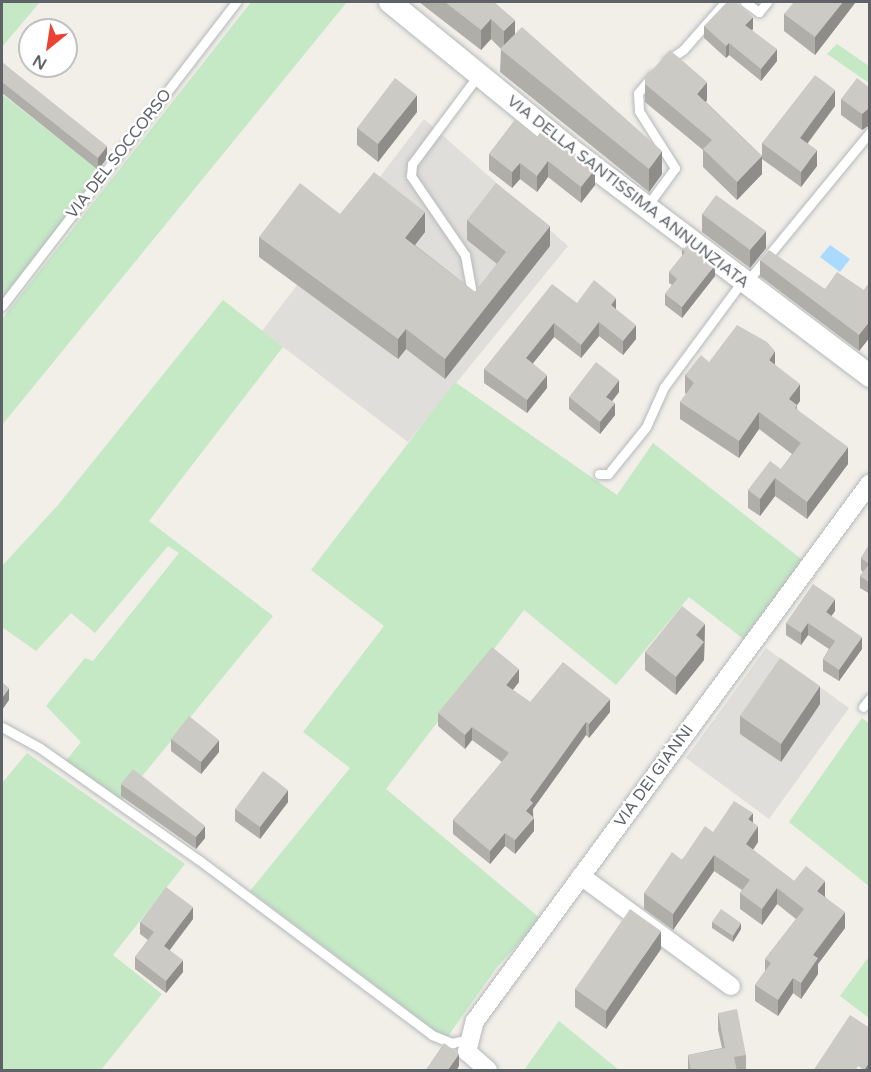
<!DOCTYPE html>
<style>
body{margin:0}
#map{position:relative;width:871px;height:1072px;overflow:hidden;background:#f1efe8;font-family:"Varela Round",sans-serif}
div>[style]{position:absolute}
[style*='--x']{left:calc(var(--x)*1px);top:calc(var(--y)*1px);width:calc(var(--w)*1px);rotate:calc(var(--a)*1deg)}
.industrial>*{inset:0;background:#e0deda}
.green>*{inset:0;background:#c5e8c5}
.water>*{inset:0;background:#aadaff}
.roads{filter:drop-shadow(0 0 2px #b5b8bc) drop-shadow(0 0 2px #b5b8bc)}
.service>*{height:9px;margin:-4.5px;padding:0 4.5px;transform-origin:4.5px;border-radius:4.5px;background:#fff}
.minor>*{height:18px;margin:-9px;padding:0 9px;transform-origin:9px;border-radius:9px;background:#fff}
.tertiary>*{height:22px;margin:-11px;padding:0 11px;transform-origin:11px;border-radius:11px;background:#fff}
.wall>*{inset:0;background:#afaea9}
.shaded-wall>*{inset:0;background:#8f8d8a}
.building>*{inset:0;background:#cccac5}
span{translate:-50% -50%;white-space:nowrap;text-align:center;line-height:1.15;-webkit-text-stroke:5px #fff;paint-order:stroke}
.street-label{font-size:16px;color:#5f6368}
.frame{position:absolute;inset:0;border:3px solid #5f6368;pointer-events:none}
.north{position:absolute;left:18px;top:18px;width:60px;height:60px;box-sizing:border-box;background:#fff;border:2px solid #bfc1c3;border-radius:50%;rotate:210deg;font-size:16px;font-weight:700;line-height:24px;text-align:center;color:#5f6368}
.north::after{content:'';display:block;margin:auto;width:21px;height:27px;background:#ea4335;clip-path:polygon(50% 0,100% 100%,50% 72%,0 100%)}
</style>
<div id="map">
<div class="industrial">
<i style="clip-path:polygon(424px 119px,568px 246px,408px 442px,262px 331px)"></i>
<i style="clip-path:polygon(766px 648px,849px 708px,769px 819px,686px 758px)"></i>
</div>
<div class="green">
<i style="clip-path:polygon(2px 2px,40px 2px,2px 47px)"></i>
<i style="clip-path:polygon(251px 2px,347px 2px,2px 425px,2px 319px)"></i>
<i style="clip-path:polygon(837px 44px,869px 66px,869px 83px,827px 54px)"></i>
<i style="clip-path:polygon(2px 94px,102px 173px,2px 299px)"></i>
<i style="clip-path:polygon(223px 300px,283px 347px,149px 521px,273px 616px,121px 802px,65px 762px,81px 742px,46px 706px,85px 658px,93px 661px,179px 553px,168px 546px,95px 633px,71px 613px,36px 651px,2px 627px,2px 566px,58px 505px)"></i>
<i style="clip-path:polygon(455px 382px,617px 495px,653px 443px,805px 562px,746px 641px,689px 597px,616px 685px,524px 610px,386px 789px,541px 919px,497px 967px,446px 1039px,250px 891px,350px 768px,303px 732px,384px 626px,311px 570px)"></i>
<i style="clip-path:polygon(862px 718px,870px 724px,869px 886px,789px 822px)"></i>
<i style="clip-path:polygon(27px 753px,185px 864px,113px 955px,162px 994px,101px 1070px,2px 1070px,2px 783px)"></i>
<i style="clip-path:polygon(867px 959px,869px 961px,869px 1018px,840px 996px)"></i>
<i style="clip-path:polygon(559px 1021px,619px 1070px,524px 1070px)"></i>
</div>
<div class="water">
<i style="clip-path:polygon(830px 245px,850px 259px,840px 272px,820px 257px)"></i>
</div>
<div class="roads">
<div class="service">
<i style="--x:745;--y:2;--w:17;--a:36"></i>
<i style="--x:759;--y:12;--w:13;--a:-51"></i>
<i style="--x:667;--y:61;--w:19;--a:-35"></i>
<i style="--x:683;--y:50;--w:64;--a:-48.8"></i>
<i style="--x:647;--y:206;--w:47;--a:-53.6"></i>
<i style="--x:675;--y:168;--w:67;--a:-122.3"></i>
<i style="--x:639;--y:111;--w:18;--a:-93"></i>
<i style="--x:638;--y:93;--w:23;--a:-50"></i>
<i style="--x:746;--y:283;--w:195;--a:-50.6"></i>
<i style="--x:473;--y:299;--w:45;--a:-100.3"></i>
<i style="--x:465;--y:255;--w:96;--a:-124.4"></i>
<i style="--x:411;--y:176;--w:12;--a:-85"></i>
<i style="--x:412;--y:164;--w:112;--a:-53.3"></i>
<i style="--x:2;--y:306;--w:384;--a:-52.4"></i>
<i style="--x:599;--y:474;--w:9;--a:0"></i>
<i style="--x:608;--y:474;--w:60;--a:-51"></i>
<i style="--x:646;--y:427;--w:44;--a:-65.8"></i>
<i style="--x:664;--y:387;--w:129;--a:-53.5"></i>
<i style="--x:863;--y:707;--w:11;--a:-52"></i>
<i style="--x:2;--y:727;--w:43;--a:28.9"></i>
<i style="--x:40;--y:748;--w:194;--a:35.2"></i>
<i style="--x:199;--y:860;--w:291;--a:36.9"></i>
<i style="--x:432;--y:1035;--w:22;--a:22"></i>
<i style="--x:452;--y:1043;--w:18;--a:-13"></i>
</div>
<div class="minor">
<i style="--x:581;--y:876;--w:186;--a:36.3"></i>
<i style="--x:488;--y:1070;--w:28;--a:-139"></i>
<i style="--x:467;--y:1052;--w:32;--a:-76"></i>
<i style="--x:475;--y:1021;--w:667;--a:-53.71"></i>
</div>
<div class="tertiary">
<i style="--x:390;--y:2;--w:244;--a:39.2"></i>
<i style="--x:579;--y:156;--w:365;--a:37.1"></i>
</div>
</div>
<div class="wall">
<i style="clip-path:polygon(419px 2px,494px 2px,515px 34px,662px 174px,649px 192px,500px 72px,501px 49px,491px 39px,481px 50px)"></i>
<i style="clip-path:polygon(855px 2px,855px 3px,815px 55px,784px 31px,784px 14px)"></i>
<i style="clip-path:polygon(704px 26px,753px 29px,752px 30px,777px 61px,761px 81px,729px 55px,726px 58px,704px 38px)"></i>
<i style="clip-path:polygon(2px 62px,107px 158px,98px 170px,2px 93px)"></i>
<i style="clip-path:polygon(645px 78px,707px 100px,706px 102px,762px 156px,762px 143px,835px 106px,808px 143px,817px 166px,801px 187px,762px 159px,762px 174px,737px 200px,703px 167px,703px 150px,645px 102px)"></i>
<i style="clip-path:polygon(870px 88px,870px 126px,868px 126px,862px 130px,841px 115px,841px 99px)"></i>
<i style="clip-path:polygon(417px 112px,378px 162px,357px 145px,357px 128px)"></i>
<i style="clip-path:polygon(515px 120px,595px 185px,581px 203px,548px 177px,537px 192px,520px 179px,512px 188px,489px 170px,489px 154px)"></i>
<i style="clip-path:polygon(340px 214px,425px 232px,415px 245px,475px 292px,497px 264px,467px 240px,467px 220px,550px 246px,445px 379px,406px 349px,398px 359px,259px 257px,259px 237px)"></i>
<i style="clip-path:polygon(702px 214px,766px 248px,750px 268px,702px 232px)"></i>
<i style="clip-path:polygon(682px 249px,715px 276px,682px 318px,665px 305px,665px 294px,672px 285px,669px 283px,669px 272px,682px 256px)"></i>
<i style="clip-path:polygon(760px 260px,825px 289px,864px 290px,870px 282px,870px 337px,859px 351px,760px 276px)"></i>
<i style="clip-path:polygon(577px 303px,616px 310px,636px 339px,623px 355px,599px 336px,581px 358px,554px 337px,533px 363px,547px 388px,527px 413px,484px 383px,484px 369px)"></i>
<i style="clip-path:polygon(709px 362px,775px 365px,800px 401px,797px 405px,797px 409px,848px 464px,807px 519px,775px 496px,760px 516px,748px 508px,748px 490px,781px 469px,792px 454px,759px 429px,739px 458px,680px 419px,680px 402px,686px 394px,685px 393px,685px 375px)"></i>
<i style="clip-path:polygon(619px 392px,612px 401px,615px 415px,600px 434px,569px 409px,569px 397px)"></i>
<i style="clip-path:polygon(870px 543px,870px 594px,860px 588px,860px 576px,863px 572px,861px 570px,861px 558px)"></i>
<i style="clip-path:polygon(835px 611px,831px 616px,862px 649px,839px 681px,823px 671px,823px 659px,829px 649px,808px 635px,801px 645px,786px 635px,786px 623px)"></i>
<i style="clip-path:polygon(705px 624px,704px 660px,676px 695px,645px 670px,645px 652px)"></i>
<i style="clip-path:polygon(519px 682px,513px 690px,530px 702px,610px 712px,589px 738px,586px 735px,533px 809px,534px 831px,515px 854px,505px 846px,490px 864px,453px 834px,453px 820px,502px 762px,472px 740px,465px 749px,438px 726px,438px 713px)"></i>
<i style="clip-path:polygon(820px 704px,781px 762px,740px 734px,740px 716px)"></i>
<i style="clip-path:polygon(171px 739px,219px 752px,201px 774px,171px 751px)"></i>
<i style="clip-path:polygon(121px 784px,205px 838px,196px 849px,121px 796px)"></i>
<i style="clip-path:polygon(288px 802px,260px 839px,235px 821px,235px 809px)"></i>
<i style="clip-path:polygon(753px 822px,758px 842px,753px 850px,794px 881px,825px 896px,845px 928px,818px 964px,818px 974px,801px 999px,793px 993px,778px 1016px,755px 1001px,755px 985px,765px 971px,765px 959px,796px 919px,777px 904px,762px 925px,740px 909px,740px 893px,742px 890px,714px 871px,673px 930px,644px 909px,644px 893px,713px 832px)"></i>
<i style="clip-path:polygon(193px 919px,170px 950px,183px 972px,166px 993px,135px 969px,135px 957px,148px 940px,140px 934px,140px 922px)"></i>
<i style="clip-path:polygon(712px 922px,741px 929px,733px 942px,712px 928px)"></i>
<i style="clip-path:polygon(661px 949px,606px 1029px,575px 1007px,575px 989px)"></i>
<i style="clip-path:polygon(718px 1013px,746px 1055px,746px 1071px,688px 1071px,688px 1055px,722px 1048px,718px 1030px)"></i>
</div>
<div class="shaded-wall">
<i style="clip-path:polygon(843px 2px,855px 2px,855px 3px,815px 55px,815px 37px)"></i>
<i style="clip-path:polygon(753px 17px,753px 29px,745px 37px,745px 25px)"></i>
<i style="clip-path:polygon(491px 19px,491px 39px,481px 50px,481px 30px)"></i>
<i style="clip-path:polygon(515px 20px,515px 40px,504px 51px,504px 31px)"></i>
<i style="clip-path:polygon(729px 43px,729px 55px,726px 58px,726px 46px)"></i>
<i style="clip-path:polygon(777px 49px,777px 61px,761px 81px,761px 69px)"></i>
<i style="clip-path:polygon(707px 82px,707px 100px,697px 111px,697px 94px)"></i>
<i style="clip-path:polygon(835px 90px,835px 106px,800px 153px,800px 138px)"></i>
<i style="clip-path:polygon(417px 95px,417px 112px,378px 162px,378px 144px)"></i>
<i style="clip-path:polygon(868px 109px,868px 126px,862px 130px,862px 114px)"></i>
<i style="clip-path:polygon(107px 146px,107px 158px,98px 170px,98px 158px)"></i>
<i style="clip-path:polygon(817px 150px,817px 166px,801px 187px,801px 172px)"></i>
<i style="clip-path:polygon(662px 151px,662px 174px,649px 192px,649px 169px)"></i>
<i style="clip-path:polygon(762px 156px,762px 174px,737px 200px,737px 182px)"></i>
<i style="clip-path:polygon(548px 161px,548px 177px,537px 192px,537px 176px)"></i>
<i style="clip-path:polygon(520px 163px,520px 179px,512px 188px,512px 172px)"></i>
<i style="clip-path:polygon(595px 169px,595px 185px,581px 203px,581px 187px)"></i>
<i style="clip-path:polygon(425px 212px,425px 232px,405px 258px,405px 238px)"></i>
<i style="clip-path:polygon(550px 226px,550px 246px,445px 379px,445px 359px)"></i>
<i style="clip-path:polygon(766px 231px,766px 248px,750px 268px,750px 250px)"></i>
<i style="clip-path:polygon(715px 265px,715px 276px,682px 318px,682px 307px)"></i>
<i style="clip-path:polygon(616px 298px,616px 311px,611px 305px)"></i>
<i style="clip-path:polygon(870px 321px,870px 337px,859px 351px,859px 335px)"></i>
<i style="clip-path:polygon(599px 322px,599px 336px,581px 358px,581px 345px)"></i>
<i style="clip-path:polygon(554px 323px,554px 337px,526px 372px,526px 358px)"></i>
<i style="clip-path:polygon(636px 325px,636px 339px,623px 355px,623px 341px)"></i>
<i style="clip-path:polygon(406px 329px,406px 349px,398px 359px,398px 339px)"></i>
<i style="clip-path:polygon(775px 351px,775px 369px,769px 360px)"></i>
<i style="clip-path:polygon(547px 375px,547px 388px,527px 413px,527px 400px)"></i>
<i style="clip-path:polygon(619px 380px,619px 392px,606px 409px,606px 397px)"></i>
<i style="clip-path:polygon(800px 384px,800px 401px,789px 416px,789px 399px)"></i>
<i style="clip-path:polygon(615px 403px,615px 415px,600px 434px,600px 422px)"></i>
<i style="clip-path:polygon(759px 412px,759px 429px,739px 458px,739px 441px)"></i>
<i style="clip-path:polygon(848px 447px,848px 464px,807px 519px,807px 502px)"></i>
<i style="clip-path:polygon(775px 478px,775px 496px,760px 516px,760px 499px)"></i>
<i style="clip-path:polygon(835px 599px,835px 611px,826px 624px,826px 612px)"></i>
<i style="clip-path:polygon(808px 623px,808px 635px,801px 645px,801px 633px)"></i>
<i style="clip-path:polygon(705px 624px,704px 660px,676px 695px,676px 677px,696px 635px)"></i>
<i style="clip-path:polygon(862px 637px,862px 649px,839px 681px,839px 670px)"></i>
<i style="clip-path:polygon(519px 669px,519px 682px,506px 698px,506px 685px)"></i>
<i style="clip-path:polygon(820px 686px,820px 704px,781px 762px,781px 744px)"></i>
<i style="clip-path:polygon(9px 688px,9px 700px,2px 710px,2px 698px)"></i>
<i style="clip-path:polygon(610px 699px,610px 712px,589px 738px,589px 724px)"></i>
<i style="clip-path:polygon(586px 722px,586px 735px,533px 809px,533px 817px,526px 811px,530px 800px)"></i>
<i style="clip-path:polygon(472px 727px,472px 740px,465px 749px,465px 735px)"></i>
<i style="clip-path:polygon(219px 740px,219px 752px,201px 774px,201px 762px)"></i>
<i style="clip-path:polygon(288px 790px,288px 802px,260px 839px,260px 827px)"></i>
<i style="clip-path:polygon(753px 813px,753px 829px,748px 819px)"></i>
<i style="clip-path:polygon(534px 818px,534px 831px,515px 854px,515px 840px)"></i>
<i style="clip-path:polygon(205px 826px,205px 838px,196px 849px,196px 837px)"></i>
<i style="clip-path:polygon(758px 826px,758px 842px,746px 860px,746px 844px)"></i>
<i style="clip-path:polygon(505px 833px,505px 846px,490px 864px,490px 851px)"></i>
<i style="clip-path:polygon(714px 855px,714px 871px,673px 930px,673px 914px)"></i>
<i style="clip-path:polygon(825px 881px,825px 896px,817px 907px,817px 891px)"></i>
<i style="clip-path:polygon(777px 888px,777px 904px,762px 925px,762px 909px)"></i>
<i style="clip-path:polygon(193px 907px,193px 919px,164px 957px,164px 946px)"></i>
<i style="clip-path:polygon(845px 912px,845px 928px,818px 964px,818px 974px,801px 999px,801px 983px,813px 955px)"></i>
<i style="clip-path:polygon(741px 923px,741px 929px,733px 942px,733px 936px)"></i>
<i style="clip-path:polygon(661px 931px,661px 949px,606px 1029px,606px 1011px)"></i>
<i style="clip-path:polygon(183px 960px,183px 972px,166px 993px,166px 981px)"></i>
<i style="clip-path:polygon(793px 978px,793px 993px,778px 1016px,778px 1000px)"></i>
<i style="clip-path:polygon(459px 1054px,459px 1066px,456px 1071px,447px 1071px)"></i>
<i style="clip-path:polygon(870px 1061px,870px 1071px,864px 1071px,864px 1070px)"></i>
</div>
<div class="building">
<i style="clip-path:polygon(445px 2px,494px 2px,515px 20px,504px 31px,491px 19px,481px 30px)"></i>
<i style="clip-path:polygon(727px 2px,736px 2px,753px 17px,745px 25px,777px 49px,761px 69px,729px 43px,726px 46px,704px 26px)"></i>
<i style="clip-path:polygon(794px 2px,843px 2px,815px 37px,784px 14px)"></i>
<i style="clip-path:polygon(522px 27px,662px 151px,649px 169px,500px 49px)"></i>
<i style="clip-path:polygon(670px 50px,707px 82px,697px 94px,762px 156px,737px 182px,703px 149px,712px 140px,645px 84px,645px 78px)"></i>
<i style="clip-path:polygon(2px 62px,107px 146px,98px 158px,2px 82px)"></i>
<i style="clip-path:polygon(815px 75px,835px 90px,800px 138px,817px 150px,801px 172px,762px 143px)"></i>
<i style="clip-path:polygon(395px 78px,417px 95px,378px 144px,357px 128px)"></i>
<i style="clip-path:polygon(857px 78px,870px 88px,870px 110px,868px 109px,862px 114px,841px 99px)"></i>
<i style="clip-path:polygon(515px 120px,537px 137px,543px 128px,595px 169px,581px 187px,548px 161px,537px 176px,520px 163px,512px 172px,489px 154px)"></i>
<i style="clip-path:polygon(374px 172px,425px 212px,405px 238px,475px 292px,506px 252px,467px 220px,496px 183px,550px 226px,445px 359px,406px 329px,398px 339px,259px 237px,300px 183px,340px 214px)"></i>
<i style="clip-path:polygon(716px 195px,766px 231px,750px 250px,702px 214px)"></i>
<i style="clip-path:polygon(687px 243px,715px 265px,682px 307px,665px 294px,677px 279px,669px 272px,685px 252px,682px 249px)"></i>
<i style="clip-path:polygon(769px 250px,825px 289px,837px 272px,864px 290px,870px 282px,870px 321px,859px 335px,760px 260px)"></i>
<i style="clip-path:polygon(594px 280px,616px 298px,611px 305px,636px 325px,623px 341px,599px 322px,581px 345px,554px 323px,526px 358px,547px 375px,527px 400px,484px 369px,552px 284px,577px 303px)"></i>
<i style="clip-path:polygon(737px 325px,767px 342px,775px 351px,769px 360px,800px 384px,789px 399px,797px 405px,795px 408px,848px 447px,807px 502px,775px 478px,760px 499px,748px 490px,770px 461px,781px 469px,801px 443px,759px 412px,739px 441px,680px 402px,694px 383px,685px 375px,701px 355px,709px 362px)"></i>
<i style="clip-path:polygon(596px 362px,619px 380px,606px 397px,615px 403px,600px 422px,569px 397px)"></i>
<i style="clip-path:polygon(870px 543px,870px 583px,860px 576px,869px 564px,861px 558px)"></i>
<i style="clip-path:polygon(813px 584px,835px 599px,826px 612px,862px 637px,839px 670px,823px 659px,835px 641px,808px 623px,801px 633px,786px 623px)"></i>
<i style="clip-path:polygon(682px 606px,705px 624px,696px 635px,704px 642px,676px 677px,645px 652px)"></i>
<i style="clip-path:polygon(492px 647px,519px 669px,506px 685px,530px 702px,563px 662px,610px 699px,589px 724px,586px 722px,530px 800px,533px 803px,526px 811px,534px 818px,515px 840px,505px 833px,490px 851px,453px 820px,509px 753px,472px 727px,465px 735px,438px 713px)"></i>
<i style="clip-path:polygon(780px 658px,820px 686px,781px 744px,740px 716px)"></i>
<i style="clip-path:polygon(2px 682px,9px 688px,2px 698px)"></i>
<i style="clip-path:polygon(189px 716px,219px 740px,201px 762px,171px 739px)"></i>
<i style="clip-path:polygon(133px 769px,205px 826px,196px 837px,121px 784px)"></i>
<i style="clip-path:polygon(263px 771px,288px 790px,260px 827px,235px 809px)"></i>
<i style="clip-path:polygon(734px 801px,753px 813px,748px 819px,758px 826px,746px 844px,794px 881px,806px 866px,825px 881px,817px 891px,845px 912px,813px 955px,818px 958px,801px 983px,793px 978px,778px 1000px,755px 985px,771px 963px,765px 959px,804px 909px,777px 888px,762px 909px,740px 893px,750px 880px,714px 855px,673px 914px,644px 893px,672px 852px,682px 860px,705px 826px,713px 832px)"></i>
<i style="clip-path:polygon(166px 887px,193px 907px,164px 946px,183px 960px,166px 981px,135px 957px,154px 932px,140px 922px)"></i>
<i style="clip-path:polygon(630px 909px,661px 931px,606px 1011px,575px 989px)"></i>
<i style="clip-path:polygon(721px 909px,741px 923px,733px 936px,712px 922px)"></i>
<i style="clip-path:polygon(737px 1009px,746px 1055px,734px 1057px,737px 1071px,691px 1071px,688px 1055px,725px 1048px,718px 1013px)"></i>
<i style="clip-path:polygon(850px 1015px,870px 1028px,870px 1061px,864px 1070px,858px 1066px,855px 1071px,813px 1071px)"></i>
<i style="clip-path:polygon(444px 1043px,459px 1054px,447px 1071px,425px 1071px)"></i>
</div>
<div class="street-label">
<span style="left:119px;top:154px;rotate:-52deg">VIA DEL SOCCORSO</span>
<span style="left:628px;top:192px;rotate:38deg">VIA DELLA SANTISSIMA ANNUNZIATA</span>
<span style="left:654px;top:776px;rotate:-54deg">VIA DEI GIANNI</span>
</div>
<div class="frame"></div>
<div class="north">N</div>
</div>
